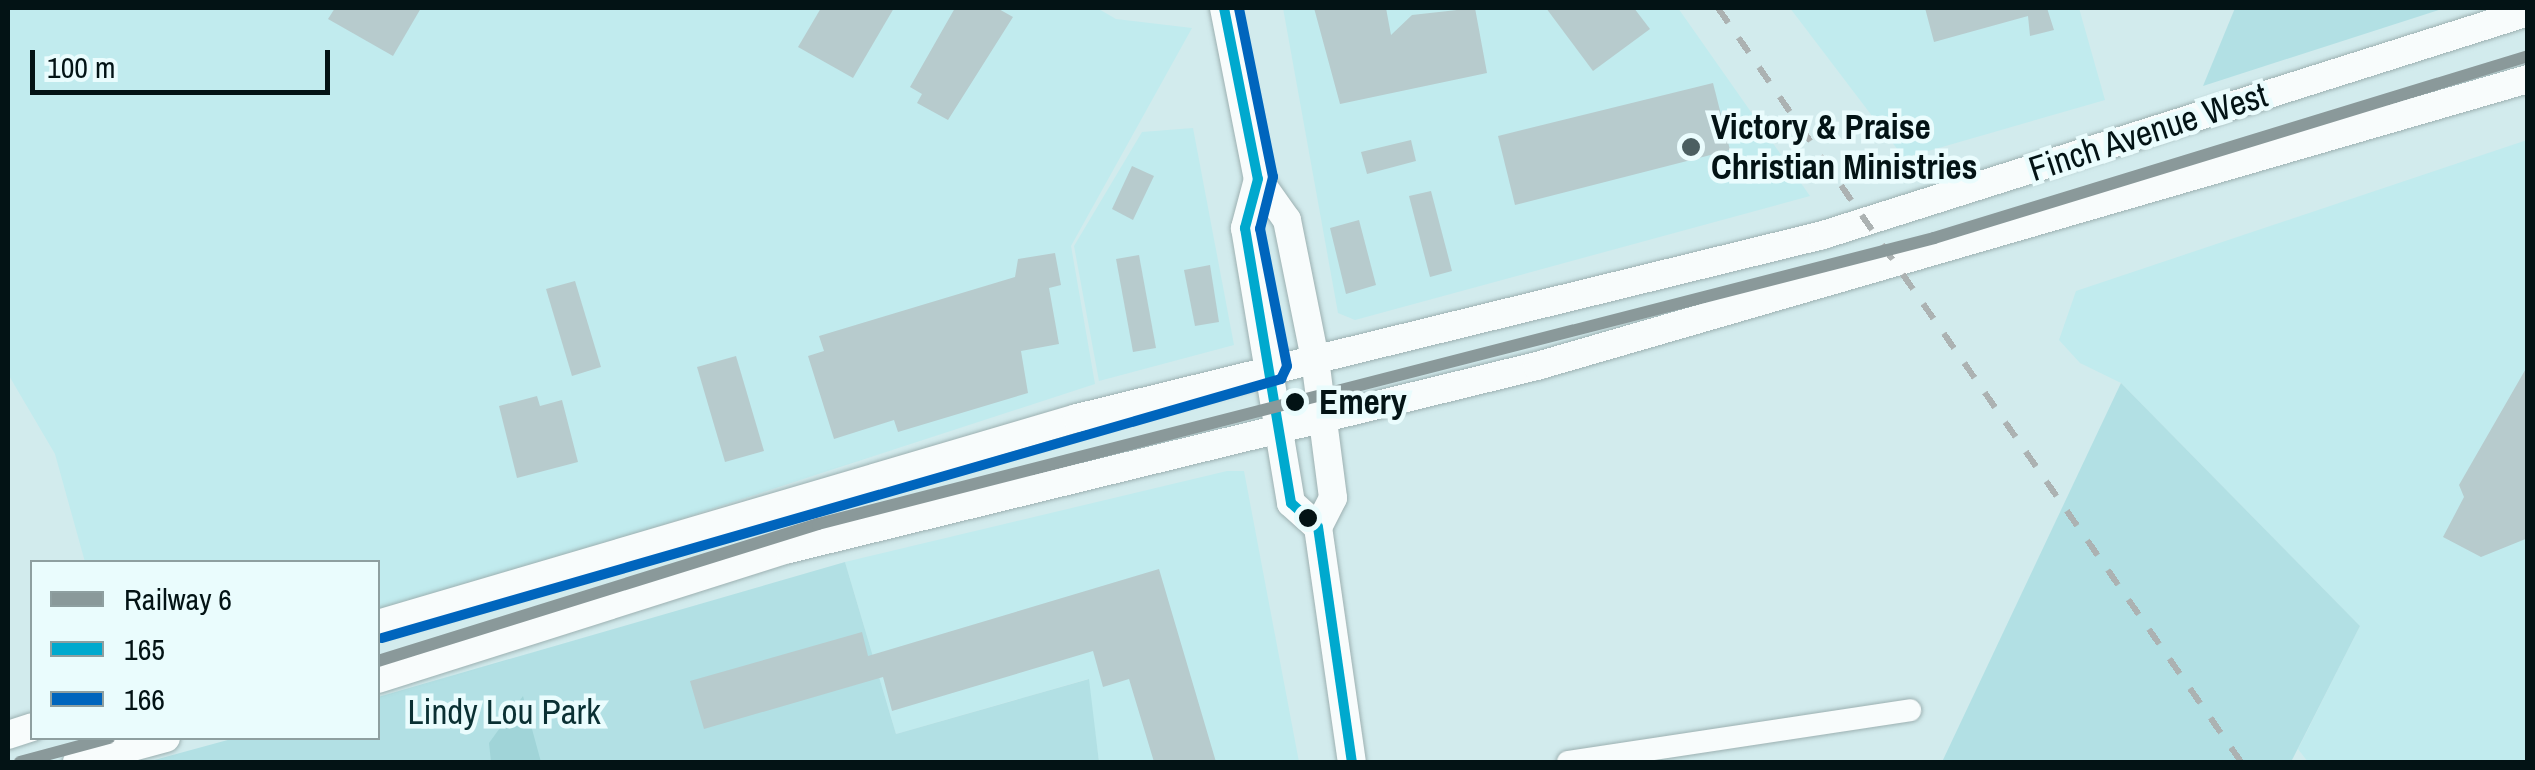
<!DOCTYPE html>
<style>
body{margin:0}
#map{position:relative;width:2535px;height:770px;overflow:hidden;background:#d2ebed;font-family:"Archivo Narrow",sans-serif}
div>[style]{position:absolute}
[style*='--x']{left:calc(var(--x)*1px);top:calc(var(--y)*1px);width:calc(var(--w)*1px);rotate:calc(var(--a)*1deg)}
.built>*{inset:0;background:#c1ebee}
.green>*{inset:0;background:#b2e0e4}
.forest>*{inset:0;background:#a0d4d8}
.building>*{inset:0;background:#b7cbcd}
.roads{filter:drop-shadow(0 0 2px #9cb0b1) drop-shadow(0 0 2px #9cb0b1)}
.minor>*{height:22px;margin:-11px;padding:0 11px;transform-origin:11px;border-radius:11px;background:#f8fcfc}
.major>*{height:28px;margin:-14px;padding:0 14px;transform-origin:14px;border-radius:14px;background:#f8fcfc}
.rail>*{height:6px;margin-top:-3px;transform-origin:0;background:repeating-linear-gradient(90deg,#acb2b2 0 18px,transparent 0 36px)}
.bus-1>*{height:10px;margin:-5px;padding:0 5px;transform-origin:5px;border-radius:5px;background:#00a9ce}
.bus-2>*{height:10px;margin:-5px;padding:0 5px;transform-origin:5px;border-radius:5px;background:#0065bd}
.rail-1>*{height:12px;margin:-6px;padding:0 6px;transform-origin:6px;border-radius:6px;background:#8a999a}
.dots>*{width:28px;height:28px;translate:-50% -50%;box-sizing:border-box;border:5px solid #eafcfd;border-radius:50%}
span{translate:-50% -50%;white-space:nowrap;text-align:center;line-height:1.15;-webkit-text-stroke:9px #eafcfd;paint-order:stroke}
.poi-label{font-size:35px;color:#031315;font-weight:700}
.left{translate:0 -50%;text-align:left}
.street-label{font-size:35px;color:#031315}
.stop-label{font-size:35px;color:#031315;font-weight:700}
.park-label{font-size:35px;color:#0a3033}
.frame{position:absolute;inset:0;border:10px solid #031315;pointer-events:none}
.legend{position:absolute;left:30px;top:560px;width:350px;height:180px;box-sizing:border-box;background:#eafcfd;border:2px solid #8e9fa0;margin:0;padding:12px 18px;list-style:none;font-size:30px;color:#031315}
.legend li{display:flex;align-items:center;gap:20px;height:50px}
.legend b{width:50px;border:2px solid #8e9fa0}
.scale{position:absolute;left:30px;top:50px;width:300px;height:45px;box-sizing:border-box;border:5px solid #031315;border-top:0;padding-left:12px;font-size:30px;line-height:35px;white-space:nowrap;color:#031315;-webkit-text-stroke:8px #eafcfd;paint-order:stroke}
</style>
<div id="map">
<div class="built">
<i style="clip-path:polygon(8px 8px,1097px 8px,1116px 19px,1192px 28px,1071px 246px,1095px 384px,644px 531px,595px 555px,378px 612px,378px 562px,85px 562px,55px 454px,8px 374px)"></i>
<i style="clip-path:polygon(1283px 8px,1678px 8px,1810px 196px,1355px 320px,1338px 313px)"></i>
<i style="clip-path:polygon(1790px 8px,2079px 8px,2105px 100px,1904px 158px)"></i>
<i style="clip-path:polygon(1193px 128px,1234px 345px,1099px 381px,1074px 246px,1142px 132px)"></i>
<i style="clip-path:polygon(2527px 140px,2527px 762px,2308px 762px,2298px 749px,2360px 626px,2121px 383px,2080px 363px,2059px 340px,2076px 291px)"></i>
<i style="clip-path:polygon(1227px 471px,1244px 471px,1299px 762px,1099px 762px,1088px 679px,896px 734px,845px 562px)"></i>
</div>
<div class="green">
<i style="clip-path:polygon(2235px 8px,2445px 8px,2203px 86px)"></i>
<i style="clip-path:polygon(2121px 383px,2360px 626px,2291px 762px,1942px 762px)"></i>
<i style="clip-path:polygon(845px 562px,896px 734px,1089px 679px,1099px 762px,147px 762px,235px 738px,378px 738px,378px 697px)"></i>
</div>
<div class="forest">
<i style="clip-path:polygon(523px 696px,541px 762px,491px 762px,489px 743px)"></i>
</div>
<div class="building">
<i style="clip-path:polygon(335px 8px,421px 8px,393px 56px,328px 19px)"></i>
<i style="clip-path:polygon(821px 8px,894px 8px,853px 78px,798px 47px)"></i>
<i style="clip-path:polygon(955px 8px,997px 8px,1013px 17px,948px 120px,917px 103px,922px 94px,910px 87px)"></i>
<i style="clip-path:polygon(1314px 8px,1386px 8px,1391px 35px,1412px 15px,1475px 8px,1487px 73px,1340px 104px)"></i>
<i style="clip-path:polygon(1546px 8px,1634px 8px,1650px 29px,1593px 71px)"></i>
<i style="clip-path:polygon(1925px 8px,2047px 8px,2054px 30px,2030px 36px,2028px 16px,1934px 42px)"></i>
<i style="clip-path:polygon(1713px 83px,1730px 150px,1515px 205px,1498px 136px)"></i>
<i style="clip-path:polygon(1411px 140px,1416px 161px,1367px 174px,1361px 152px)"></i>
<i style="clip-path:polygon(1132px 166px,1154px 176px,1133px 220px,1112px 209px)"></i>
<i style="clip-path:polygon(1431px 191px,1452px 271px,1430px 277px,1409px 196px)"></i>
<i style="clip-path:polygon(1359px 220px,1376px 285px,1346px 294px,1330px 228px)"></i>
<i style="clip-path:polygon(1055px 253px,1061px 285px,1049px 288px,1059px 344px,1021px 351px,1028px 393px,898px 432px,894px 420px,834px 439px,808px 356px,824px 351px,819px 336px,1015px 277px,1018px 259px)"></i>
<i style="clip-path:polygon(1139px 255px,1156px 348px,1133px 352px,1116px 259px)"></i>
<i style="clip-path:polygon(1210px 265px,1219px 322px,1195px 326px,1184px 270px)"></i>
<i style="clip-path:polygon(575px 281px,601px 367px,572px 376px,546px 289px)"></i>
<i style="clip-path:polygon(736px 356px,764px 451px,725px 462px,697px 367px)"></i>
<i style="clip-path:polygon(2528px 365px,2528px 538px,2481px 557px,2443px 537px,2464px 497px,2459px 485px)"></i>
<i style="clip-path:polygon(537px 396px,540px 406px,562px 400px,578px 462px,517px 478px,499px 406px)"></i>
<i style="clip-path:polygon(1159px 569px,1216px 762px,1154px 762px,1129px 679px,1103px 687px,1093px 651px,892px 711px,883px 677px,704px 729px,690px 681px,862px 632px,868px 656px)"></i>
</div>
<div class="roads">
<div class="minor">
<i style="--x:1568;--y:762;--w:346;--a:-8.6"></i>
</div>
<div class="major">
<i style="--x:1224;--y:8;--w:174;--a:78.8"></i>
<i style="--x:1258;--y:179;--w:50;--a:54.7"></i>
<i style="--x:1287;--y:220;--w:142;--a:78.6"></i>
<i style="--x:1315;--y:359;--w:140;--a:82.6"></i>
<i style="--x:1333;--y:498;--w:33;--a:117"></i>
<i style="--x:1318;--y:527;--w:237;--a:81.8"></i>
<i style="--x:1258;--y:179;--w:51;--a:104.9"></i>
<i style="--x:1245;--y:228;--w:279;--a:80.5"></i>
<i style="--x:1291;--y:503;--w:36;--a:42"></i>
<i style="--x:378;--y:624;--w:729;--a:-16.42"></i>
<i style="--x:1077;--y:418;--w:768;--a:-13.78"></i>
<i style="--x:1823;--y:235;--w:739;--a:-17.55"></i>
<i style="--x:378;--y:679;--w:431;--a:-17.6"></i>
<i style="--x:789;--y:549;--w:770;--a:-13.75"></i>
<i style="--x:1537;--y:366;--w:1032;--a:-16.15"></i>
<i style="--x:8;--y:735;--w:25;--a:-18"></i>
<i style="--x:77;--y:762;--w:92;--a:-15.1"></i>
</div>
</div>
<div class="rail">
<i style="--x:1718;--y:8;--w:918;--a:55.25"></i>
</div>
<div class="bus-1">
<i style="--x:1224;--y:8;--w:174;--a:78.8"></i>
<i style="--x:1258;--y:179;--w:51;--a:104.9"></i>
<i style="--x:1245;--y:228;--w:279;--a:80.5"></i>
<i style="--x:1291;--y:503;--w:36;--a:42"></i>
<i style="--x:1318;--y:527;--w:237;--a:81.8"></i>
</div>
<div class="bus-2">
<i style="--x:382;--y:638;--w:936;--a:-16.07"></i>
<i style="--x:1281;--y:379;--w:14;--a:-65"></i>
<i style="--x:1287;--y:366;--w:140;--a:-101.1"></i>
<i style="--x:1260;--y:229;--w:54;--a:-76"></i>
<i style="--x:1273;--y:177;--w:172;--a:-101.4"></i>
</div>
<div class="rail-1">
<i style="--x:378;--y:661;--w:461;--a:-17.3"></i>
<i style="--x:818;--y:524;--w:1152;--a:-14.37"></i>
<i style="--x:1934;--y:238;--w:621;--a:-17.03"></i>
<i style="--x:20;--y:762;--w:92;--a:-15.1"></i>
</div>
<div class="dots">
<i style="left:1691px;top:147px;background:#4b5f61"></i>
<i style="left:1295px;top:402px;background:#031315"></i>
<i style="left:1308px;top:518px;background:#031315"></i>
</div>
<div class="poi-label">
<span class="left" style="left:1711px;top:147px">Victory &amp; Praise<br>Christian Ministries</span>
</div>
<div class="street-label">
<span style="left:2148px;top:132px;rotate:-18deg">Finch Avenue West</span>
</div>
<div class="stop-label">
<span class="left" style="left:1319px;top:402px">Emery</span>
</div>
<div class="park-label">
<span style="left:504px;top:712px">Lindy Lou Park</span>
</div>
<div class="frame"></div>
<ul class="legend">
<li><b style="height:12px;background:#8a999a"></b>Railway 6</li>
<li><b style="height:12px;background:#00a9ce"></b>165</li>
<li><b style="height:12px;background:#0065bd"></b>166</li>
</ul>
<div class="scale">100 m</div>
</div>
